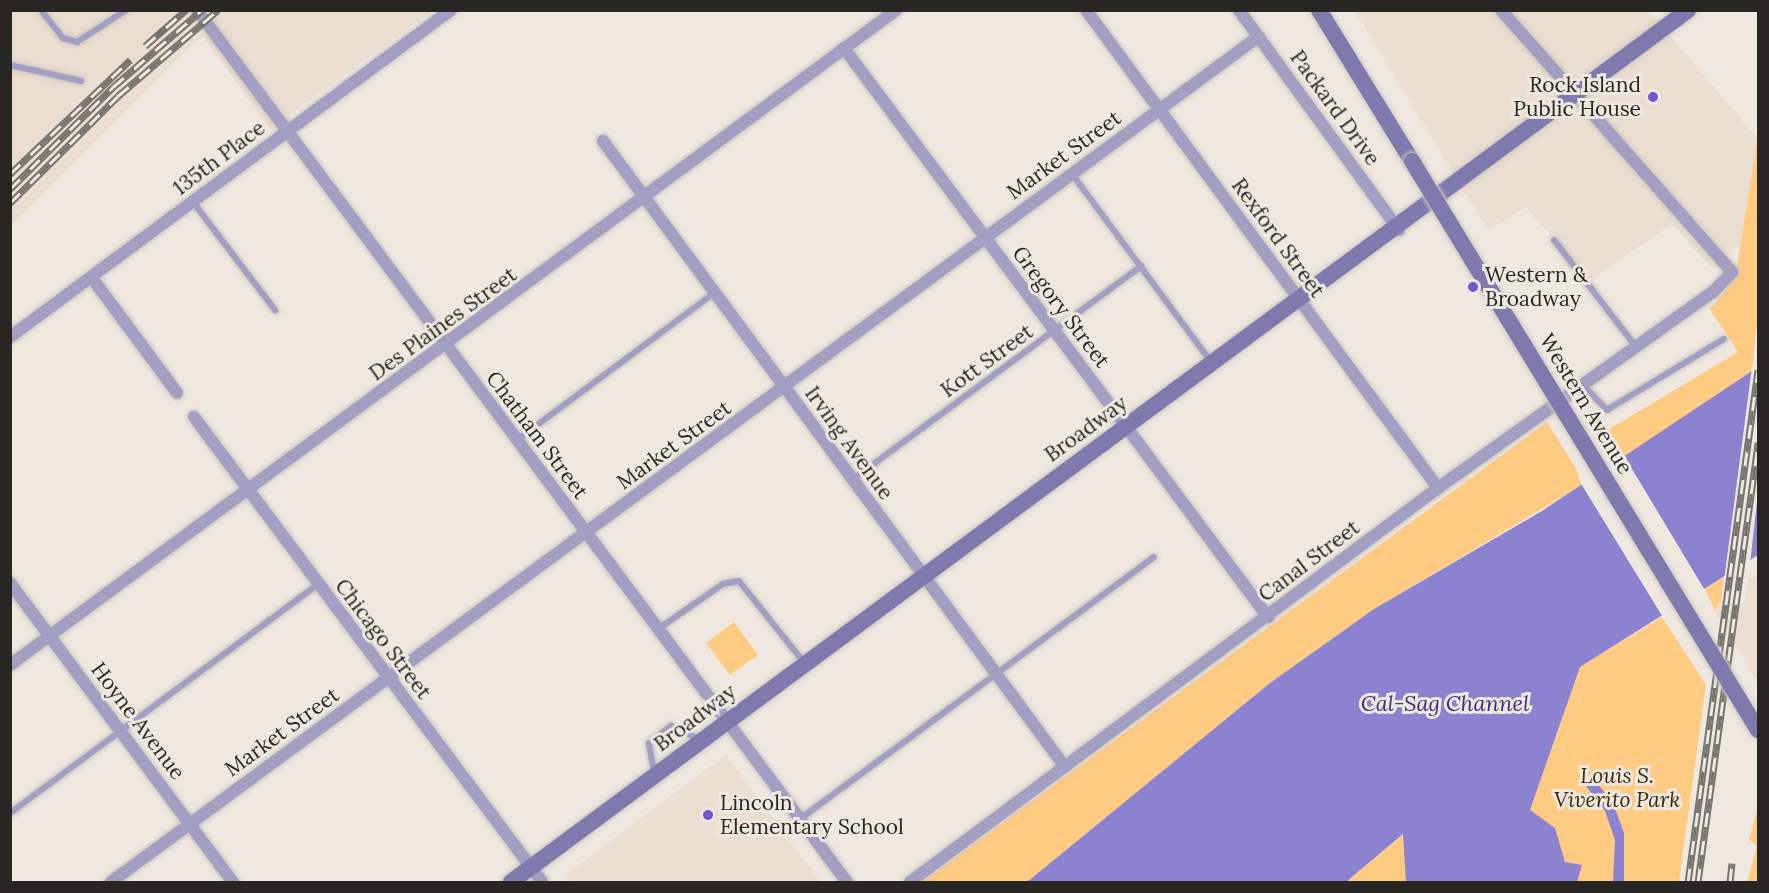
<!DOCTYPE html>
<style>
body{margin:0}
#map{position:relative;width:1769px;height:893px;overflow:hidden;background:#efe8e1;font-family:Lora,serif}
div>[style]{position:absolute}
[style*='--x']{left:calc(var(--x)*1px);top:calc(var(--y)*1px);width:calc(var(--w)*1px);rotate:calc(var(--a)*1deg)}
.built>*{inset:0;background:#e9ded0}
.green>*{inset:0;background:#ffca82}
.water>*{inset:0;background:#8b83d0}
.pier>*{inset:0;background:#efe8e1}
.roads{filter:drop-shadow(0 0 2px #cbc5bf) drop-shadow(0 0 2px #cbc5bf)}
.lane>*{height:6px;margin:-3px;padding:0 3px;transform-origin:3px;border-radius:3px;background:#a19fc2}
.street>*{height:12px;margin:-6px;padding:0 6px;transform-origin:6px;border-radius:6px;background:#a19fc2}
.secondary>*{height:16px;margin:-8px;padding:0 8px;transform-origin:8px;border-radius:8px;background:#7f7aae}
.rail>*{height:7px;margin-top:-3.5px;transform-origin:0;background:repeating-linear-gradient(90deg,#efe8e1 0 14px,#76726d 0 28px);box-sizing:border-box;border-block:2px solid #76726d}
.bridges{filter:drop-shadow(0 0 2px #cbc5bf) drop-shadow(0 0 2px #cbc5bf)}
.secondary-bridge>*{height:16px;margin:-8px;padding:0 8px;transform-origin:8px;border-radius:8px;background:#7f7aae}
.dots>*{width:16px;height:16px;translate:-50% -50%;box-sizing:border-box;border:3px solid #efe8e1;border-radius:50%}
span{translate:-50% -50%;white-space:nowrap;text-align:center;line-height:1.15;-webkit-text-stroke:6px #efe8e1;paint-order:stroke}
.poi-label{font-size:21px;color:#282623}
.right{translate:-100% -50%;text-align:right}
.left{translate:0 -50%;text-align:left}
.street-label{font-size:21px;color:#282623}
.park-label{font-size:21px;color:#3e2805;font-style:italic}
.water-label{font-size:22px;color:#412c87;font-style:italic}
.frame{position:absolute;inset:0;border:12px solid #282623;pointer-events:none}
</style>
<div id="map">
<div class="built">
<i style="clip-path:polygon(11px 11px,432px 11px,270px 129px,202px 35px,11px 226px)"></i>
<i style="clip-path:polygon(1355px 11px,1649px 11px,1758px 139px,1744px 241px,1712px 268px,1672px 224px,1589px 281px,1526px 207px,1488px 230px)"></i>
<i style="clip-path:polygon(1748px 577px,1758px 577px,1758px 682px,1715px 611px,1718px 601px,1744px 604px)"></i>
<i style="clip-path:polygon(726px 755px,821px 882px,571px 882px,565px 875px)"></i>
</div>
<div class="green">
<i style="clip-path:polygon(1758px 136px,1758px 313px,1752px 371px,1624px 457px,1606px 431px,1738px 352px,1710px 309px,1735px 279px)"></i>
<i style="clip-path:polygon(1547px 422px,1576px 469px,1582px 484px,1577px 488px,1374px 609px,1270px 683px,1027px 882px,922px 882px)"></i>
<i style="clip-path:polygon(1724px 577px,1721px 601px,1715px 611px,1705px 589px)"></i>
<i style="clip-path:polygon(1662px 617px,1706px 685px,1679px 882px,1557px 882px,1530px 810px,1580px 667px)"></i>
<i style="clip-path:polygon(734px 622px,758px 655px,730px 675px,706px 643px)"></i>
<i style="clip-path:polygon(1758px 807px,1758px 882px,1747px 882px,1757px 846px,1749px 840px)"></i>
<i style="clip-path:polygon(1404px 834px,1404px 846px,1472px 882px,1346px 882px)"></i>
</div>
<div class="water">
<i style="clip-path:polygon(1758px 367px,1758px 555px,1580px 667px,1530px 810px,1555px 828px,1565px 862px,1582px 865px,1577px 882px,1406px 882px,1403px 834px,1346px 882px,1027px 882px,1270px 683px,1374px 609px,1542px 511px)"></i>
<i style="clip-path:polygon(1593px 778px,1613px 803px,1624px 833px,1624px 882px,1613px 882px,1615px 840px,1605px 811px,1586px 786px)"></i>
</div>
<div class="pier">
<i style="clip-path:polygon(1758px 364px,1758px 493px,1750px 564px,1724px 581px,1752px 367px)"></i>
<i style="clip-path:polygon(1623px 454px,1706px 592px,1664px 619px,1580px 482px)"></i>
</div>
<div class="roads">
<div class="lane">
<i style="--x:41;--y:10;--w:36;--a:52"></i>
<i style="--x:63;--y:38;--w:15;--a:16"></i>
<i style="--x:77;--y:42;--w:59;--a:-33.1"></i>
<i style="--x:10;--y:65;--w:73;--a:12.7"></i>
<i style="--x:1072;--y:174;--w:234;--a:53.5"></i>
<i style="--x:193;--y:202;--w:136;--a:52.8"></i>
<i style="--x:1554;--y:240;--w:135;--a:52.5"></i>
<i style="--x:1583;--y:385;--w:35;--a:46"></i>
<i style="--x:1607;--y:410;--w:137;--a:-31.3"></i>
<i style="--x:517;--y:440;--w:246;--a:-36.7"></i>
<i style="--x:852;--y:480;--w:360;--a:-36.5"></i>
<i style="--x:658;--y:629;--w:79;--a:-34.7"></i>
<i style="--x:723;--y:584;--w:16;--a:-11"></i>
<i style="--x:739;--y:581;--w:106;--a:51.5"></i>
<i style="--x:654;--y:772;--w:29;--a:-100"></i>
<i style="--x:649;--y:743;--w:28;--a:-38"></i>
<i style="--x:671;--y:726;--w:31;--a:25"></i>
<i style="--x:10;--y:813;--w:384;--a:-36.6"></i>
<i style="--x:800;--y:819;--w:440;--a:-36.5"></i>
</div>
<div class="street">
<i style="--x:197;--y:10;--w:1088;--a:53.3"></i>
<i style="--x:1086;--y:10;--w:594;--a:53.63"></i>
<i style="--x:1239;--y:10;--w:272;--a:54"></i>
<i style="--x:844;--y:48;--w:710;--a:53.31"></i>
<i style="--x:603;--y:141;--w:778;--a:53.57"></i>
<i style="--x:92;--y:278;--w:143;--a:53.5"></i>
<i style="--x:10;--y:337;--w:549;--a:-36.56"></i>
<i style="--x:194;--y:417;--w:581;--a:53.19"></i>
<i style="--x:10;--y:583;--w:373;--a:53.3"></i>
<i style="--x:10;--y:665;--w:1102;--a:-36.47"></i>
<i style="--x:111;--y:882;--w:1425;--a:-36.38"></i>
<i style="--x:910;--y:882;--w:659;--a:-36.73"></i>
<i style="--x:1438;--y:488;--w:338;--a:-35.5"></i>
<i style="--x:1713;--y:292;--w:28;--a:-46"></i>
<i style="--x:1732;--y:272;--w:349;--a:-131.4"></i>
</div>
<div class="secondary">
<i style="--x:1319;--y:10;--w:177;--a:58.4"></i>
<i style="--x:511;--y:882;--w:1465;--a:-36.53"></i>
</div>
</div>
<div class="rail">
<i style="--x:145;--y:46;--w:55;--a:-41.3"></i>
<i style="--x:10;--y:174;--w:166;--a:-43.5"></i>
<i style="--x:10;--y:189;--w:145;--a:-44.7"></i>
<i style="--x:113;--y:87;--w:118;--a:-40.9"></i>
<i style="--x:10;--y:203;--w:152;--a:-44.7"></i>
<i style="--x:118;--y:96;--w:132;--a:-40.7"></i>
<i style="--x:1688;--y:882;--w:517;--a:-82.21"></i>
<i style="--x:1698;--y:882;--w:444;--a:-82.2"></i>
<i style="--x:1730;--y:882;--w:19;--a:-84"></i>
</div>
<div class="bridges">
<div class="secondary-bridge">
<i style="--x:1412;--y:161;--w:666;--a:58.7"></i>
</div>
</div>
<div class="dots">
<i style="left:1653px;top:97px;background:#6e57d1"></i>
<i style="left:1473px;top:287px;background:#6e57d1"></i>
<i style="left:708px;top:815px;background:#6e57d1"></i>
</div>
<div class="poi-label">
<span class="right" style="left:1641px;top:97px">Rock Island<br>Public House</span>
<span class="left" style="left:1485px;top:287px">Western &amp;<br>Broadway</span>
<span class="left" style="left:720px;top:815px">Lincoln<br>Elementary School</span>
</div>
<div class="street-label">
<span style="left:1335px;top:108px;rotate:54deg">Packard Drive</span>
<span style="left:1064px;top:155px;rotate:-36deg">Market Street</span>
<span style="left:219px;top:158px;rotate:-37deg">135th Place</span>
<span style="left:1278px;top:238px;rotate:54deg">Rexford Street</span>
<span style="left:1061px;top:307px;rotate:53deg">Gregory Street</span>
<span style="left:443px;top:324px;rotate:-36deg">Des Plaines Street</span>
<span style="left:987px;top:361px;rotate:-36deg">Kott Street</span>
<span style="left:1586px;top:404px;rotate:59deg">Western Avenue</span>
<span style="left:1086px;top:429px;rotate:-36deg">Broadway</span>
<span style="left:537px;top:435px;rotate:53deg">Chatham Street</span>
<span style="left:849px;top:443px;rotate:54deg">Irving Avenue</span>
<span style="left:674px;top:445px;rotate:-36deg">Market Street</span>
<span style="left:1309px;top:561px;rotate:-37deg">Canal Street</span>
<span style="left:383px;top:639px;rotate:53deg">Chicago Street</span>
<span style="left:695px;top:718px;rotate:-37deg">Broadway</span>
<span style="left:138px;top:721px;rotate:53deg">Hoyne Avenue</span>
<span style="left:282px;top:732px;rotate:-36deg">Market Street</span>
</div>
<div class="park-label">
<span style="left:1617px;top:788px">Louis S.<br>Viverito Park</span>
</div>
<div class="water-label">
<span style="left:1445px;top:704px">Cal-Sag Channel</span>
</div>
<div class="frame"></div>
</div>
